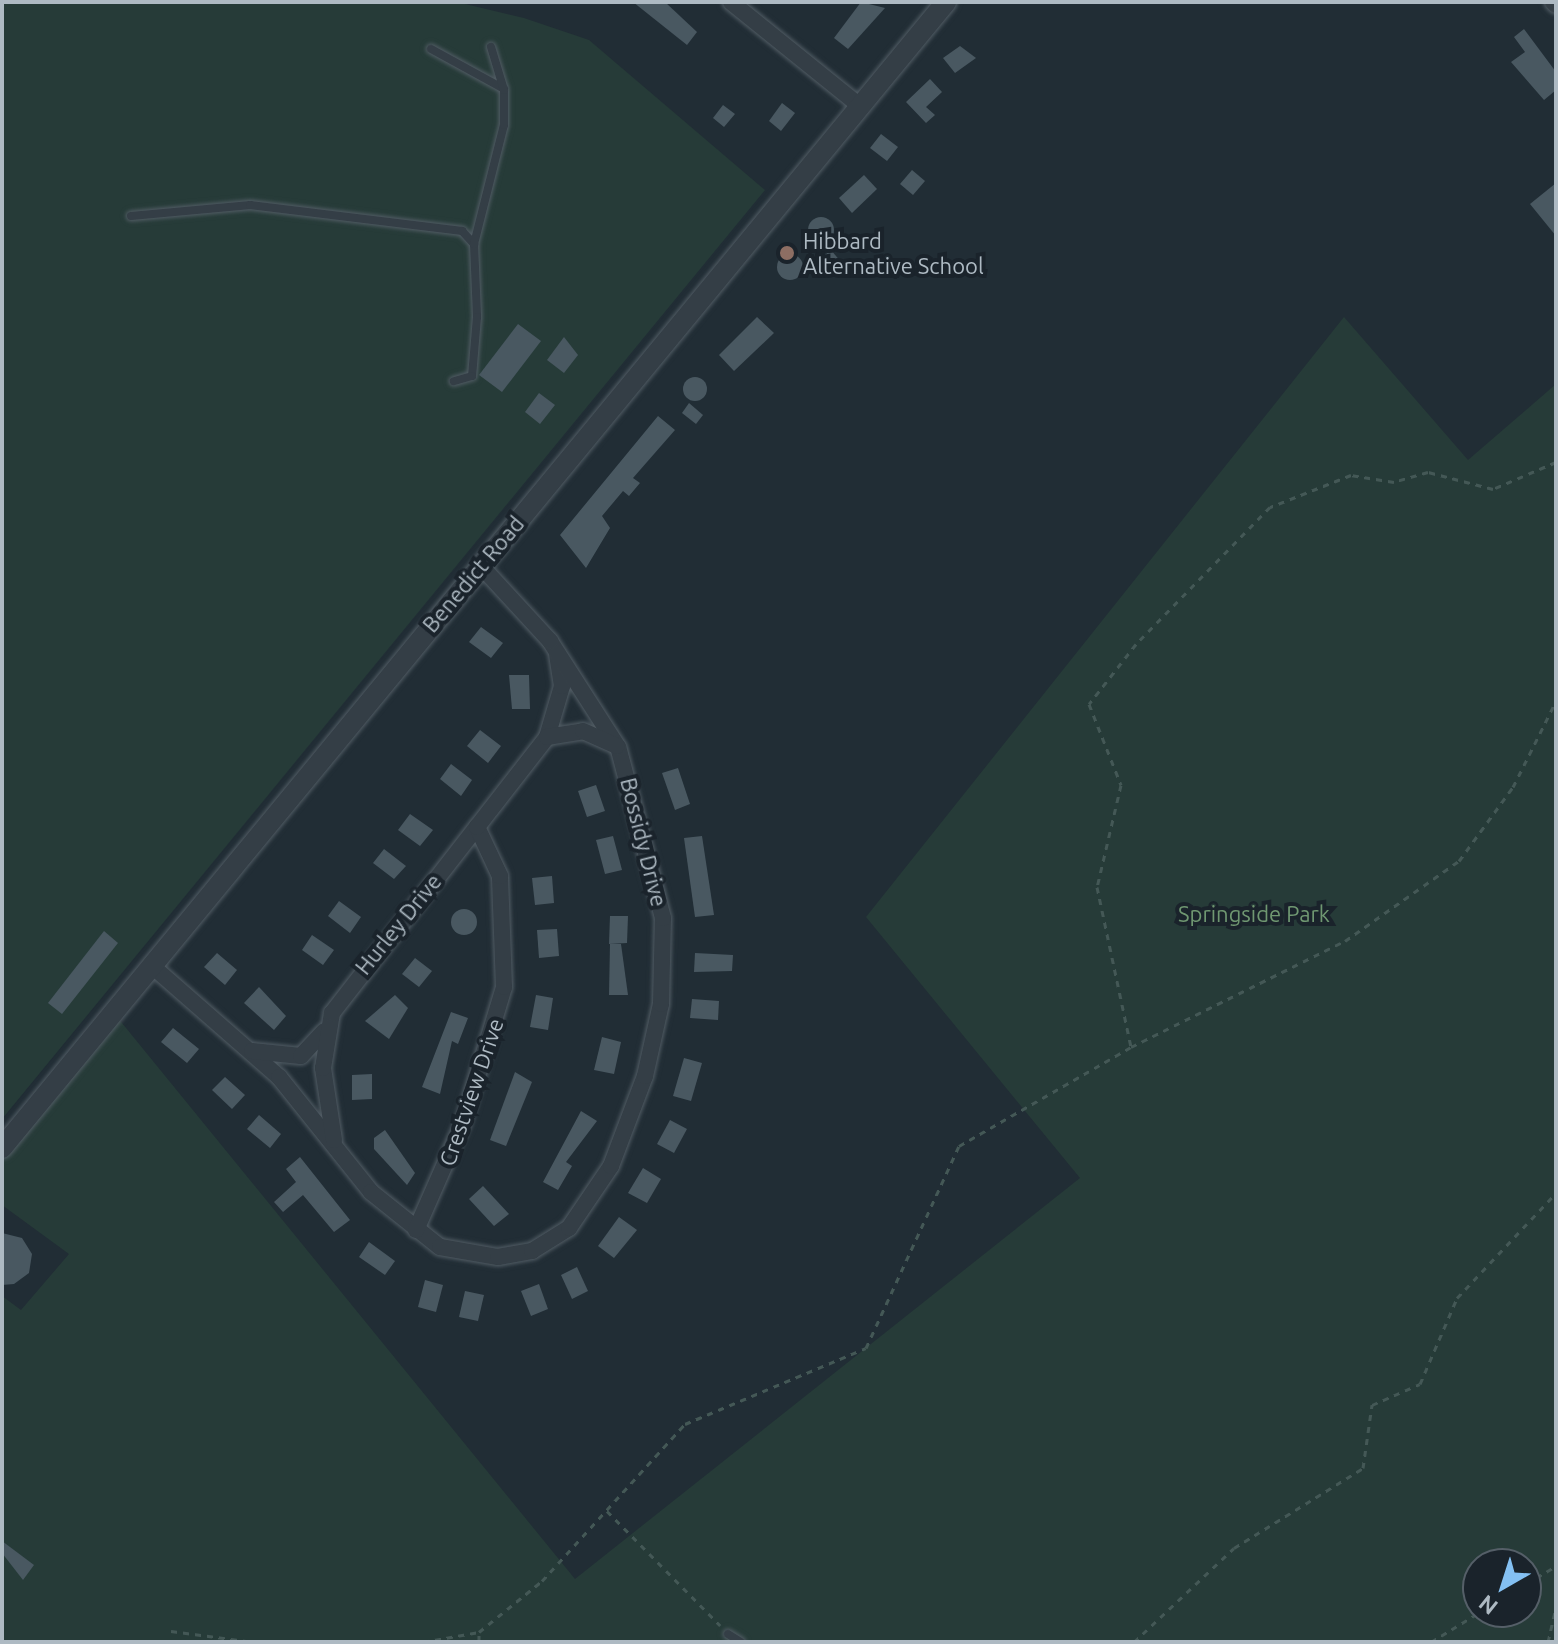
<!DOCTYPE html>
<style>
body{margin:0}
#map{position:relative;width:1558px;height:1644px;overflow:hidden;background:#212d35;font-family:Ubuntu,sans-serif}
div>[style]{position:absolute}
[style*='--x']{left:calc(var(--x)*1px);top:calc(var(--y)*1px);width:calc(var(--w)*1px);rotate:calc(var(--a)*1deg)}
.green>*{inset:0;background:#263b38}
.building>*{inset:0;background:#495861}
.round{border-radius:50%}
.path>*{height:3px;margin-top:-1.5px;transform-origin:0;background:repeating-linear-gradient(90deg,#445856 0 6px,transparent 0 12px)}
.roads{filter:drop-shadow(0 0 2px #515c64) drop-shadow(0 0 2px #515c64)}
.service>*{height:8px;margin:-4px;padding:0 4px;transform-origin:4px;border-radius:4px;background:#343e46}
.minor>*{height:16px;margin:-8px;padding:0 8px;transform-origin:8px;border-radius:8px;background:#343e46}
.tertiary>*{height:20px;margin:-10px;padding:0 10px;transform-origin:10px;border-radius:10px;background:#343e46}
.dots>*{width:22px;height:22px;translate:-50% -50%;box-sizing:border-box;border:4px solid #1a232b;border-radius:50%}
span{translate:-50% -50%;white-space:nowrap;text-align:center;line-height:1.15;-webkit-text-stroke:8px #1a232b;paint-order:stroke}
.poi-label{font-size:22px;color:#aebac3}
.left{translate:0 -50%;text-align:left}
.street-label{font-size:22px;color:#aebac3}
.park-label{font-size:22px;color:#6f9771}
.frame{position:absolute;inset:0;border:4px solid #aebac3;pointer-events:none}
.north{position:absolute;left:1462px;top:1548px;width:80px;height:80px;box-sizing:border-box;background:#1a232b;border:2px solid #555f68;border-radius:50%;rotate:219deg;font-size:22px;font-weight:700;line-height:32px;text-align:center;color:#aebac3}
.north::after{content:'';display:block;margin:auto;width:28px;height:36px;background:#84c0f2;clip-path:polygon(50% 0,100% 100%,50% 72%,0 100%)}
</style>
<div id="map">
<div class="green">
<i style="clip-path:polygon(2px 2px,457px 2px,524px 18px,589px 40px,765px 190px,2px 1119px)"></i>
<i style="clip-path:polygon(evenodd,1344px 317px,1468px 460px,1556px 384px,1556px 1642px,2px 1642px,2px 1296px,21px 1310px,69px 1254px,2px 1205px,2px 1148px,113px 1012px,575px 1579px,1080px 1178px,866px 917px,1344px 317px,1478px 1564px,1526px 1564px,1526px 1612px,1478px 1612px,1478px 1564px)"></i>
</div>
<div class="building">
<i style="clip-path:polygon(633px 2px,665px 2px,697px 32px,687px 45px)"></i>
<i style="clip-path:polygon(861px 2px,885px 8px,848px 49px,834px 38px)"></i>
<i style="clip-path:polygon(1524px 29px,1556px 72px,1556px 90px,1544px 100px,1511px 62px,1525px 52px,1514px 37px)"></i>
<i style="clip-path:polygon(960px 46px,976px 58px,955px 73px,943px 58px)"></i>
<i style="clip-path:polygon(930px 79px,942px 92px,926px 107px,935px 115px,926px 123px,906px 102px)"></i>
<i style="clip-path:polygon(782px 103px,795px 113px,781px 131px,769px 121px)"></i>
<i style="clip-path:polygon(723px 105px,735px 114px,724px 127px,713px 118px)"></i>
<i style="clip-path:polygon(881px 134px,898px 147px,887px 161px,870px 148px)"></i>
<i style="clip-path:polygon(912px 170px,925px 181px,913px 195px,900px 184px)"></i>
<i style="clip-path:polygon(864px 175px,877px 189px,852px 213px,839px 198px)"></i>
<i style="clip-path:polygon(1556px 183px,1556px 236px,1530px 204px)"></i>
<i class="round" style="left:808px;top:217px;width:26px;height:26px"></i>
<i style="clip-path:polygon(831px 250px,841px 262px,829px 271px,820px 259px)"></i>
<i class="round" style="left:777px;top:254px;width:26px;height:26px"></i>
<i style="clip-path:polygon(757px 317px,774px 333px,734px 371px,719px 355px)"></i>
<i style="clip-path:polygon(518px 324px,541px 341px,502px 392px,479px 375px)"></i>
<i style="clip-path:polygon(564px 337px,578px 355px,564px 373px,547px 360px)"></i>
<i class="round" style="left:683px;top:377px;width:24px;height:24px"></i>
<i style="clip-path:polygon(539px 393px,555px 405px,540px 424px,525px 412px)"></i>
<i style="clip-path:polygon(689px 403px,703px 415px,696px 424px,682px 413px)"></i>
<i style="clip-path:polygon(658px 416px,675px 430px,633px 478px,640px 483px,629px 496px,623px 491px,602px 516px,610px 528px,586px 568px,560px 535px)"></i>
<i style="clip-path:polygon(481px 627px,503px 643px,491px 658px,469px 642px)"></i>
<i style="clip-path:polygon(509px 675px,529px 675px,530px 709px,512px 709px)"></i>
<i style="clip-path:polygon(480px 730px,501px 746px,488px 763px,467px 746px)"></i>
<i style="clip-path:polygon(451px 764px,472px 780px,461px 796px,440px 779px)"></i>
<i style="clip-path:polygon(678px 768px,690px 804px,675px 810px,662px 773px)"></i>
<i style="clip-path:polygon(596px 785px,605px 811px,587px 817px,578px 791px)"></i>
<i style="clip-path:polygon(410px 814px,433px 830px,420px 846px,398px 830px)"></i>
<i style="clip-path:polygon(613px 836px,622px 870px,605px 874px,596px 840px)"></i>
<i style="clip-path:polygon(702px 836px,714px 915px,695px 917px,684px 838px)"></i>
<i style="clip-path:polygon(384px 849px,406px 866px,394px 879px,373px 863px)"></i>
<i style="clip-path:polygon(552px 876px,554px 903px,535px 905px,532px 878px)"></i>
<i style="clip-path:polygon(339px 901px,361px 917px,350px 933px,328px 916px)"></i>
<i class="round" style="left:451px;top:909px;width:26px;height:26px"></i>
<i style="clip-path:polygon(610px 916px,628px 916px,627px 943px,609px 944px)"></i>
<i style="clip-path:polygon(557px 929px,559px 956px,539px 958px,537px 930px)"></i>
<i style="clip-path:polygon(104px 931px,118px 943px,62px 1014px,48px 1003px)"></i>
<i style="clip-path:polygon(312px 935px,334px 950px,323px 965px,302px 950px)"></i>
<i style="clip-path:polygon(610px 944px,621px 944px,628px 995px,609px 995px)"></i>
<i style="clip-path:polygon(217px 953px,237px 970px,225px 985px,204px 967px)"></i>
<i style="clip-path:polygon(695px 953px,733px 955px,732px 971px,694px 972px)"></i>
<i style="clip-path:polygon(415px 958px,432px 971px,419px 987px,402px 974px)"></i>
<i style="clip-path:polygon(259px 987px,286px 1016px,274px 1030px,244px 1003px)"></i>
<i style="clip-path:polygon(395px 995px,408px 1008px,389px 1039px,365px 1021px)"></i>
<i style="clip-path:polygon(536px 995px,553px 998px,548px 1030px,530px 1027px)"></i>
<i style="clip-path:polygon(692px 999px,719px 1001px,718px 1020px,690px 1018px)"></i>
<i style="clip-path:polygon(451px 1012px,468px 1018px,458px 1044px,452px 1041px,440px 1094px,422px 1087px)"></i>
<i style="clip-path:polygon(173px 1028px,199px 1049px,187px 1063px,161px 1042px)"></i>
<i style="clip-path:polygon(602px 1037px,621px 1042px,614px 1074px,594px 1070px)"></i>
<i style="clip-path:polygon(684px 1058px,702px 1063px,691px 1101px,673px 1096px)"></i>
<i style="clip-path:polygon(515px 1072px,532px 1082px,506px 1146px,490px 1140px)"></i>
<i style="clip-path:polygon(372px 1074px,372px 1099px,352px 1100px,352px 1075px)"></i>
<i style="clip-path:polygon(225px 1077px,245px 1095px,232px 1109px,212px 1090px)"></i>
<i style="clip-path:polygon(581px 1111px,597px 1121px,566px 1162px,572px 1166px,558px 1190px,543px 1182px)"></i>
<i style="clip-path:polygon(259px 1115px,281px 1134px,270px 1148px,247px 1129px)"></i>
<i style="clip-path:polygon(670px 1120px,687px 1129px,674px 1153px,657px 1144px)"></i>
<i style="clip-path:polygon(385px 1130px,415px 1173px,407px 1185px,374px 1149px,374px 1138px)"></i>
<i style="clip-path:polygon(300px 1157px,350px 1220px,334px 1232px,303px 1195px,283px 1212px,274px 1202px,296px 1182px,286px 1169px)"></i>
<i style="clip-path:polygon(643px 1168px,661px 1179px,647px 1203px,628px 1193px)"></i>
<i style="clip-path:polygon(483px 1186px,509px 1214px,494px 1226px,469px 1199px)"></i>
<i style="clip-path:polygon(619px 1217px,637px 1230px,614px 1258px,598px 1246px)"></i>
<i style="clip-path:polygon(2px 1233px,22px 1238px,32px 1254px,29px 1273px,14px 1284px,2px 1285px)"></i>
<i style="clip-path:polygon(369px 1242px,395px 1261px,385px 1275px,359px 1257px)"></i>
<i style="clip-path:polygon(577px 1267px,588px 1291px,572px 1299px,561px 1275px)"></i>
<i style="clip-path:polygon(425px 1280px,443px 1285px,436px 1312px,418px 1307px)"></i>
<i style="clip-path:polygon(539px 1284px,548px 1309px,531px 1316px,521px 1291px)"></i>
<i style="clip-path:polygon(465px 1291px,484px 1295px,478px 1321px,459px 1317px)"></i>
<i style="clip-path:polygon(2px 1541px,34px 1565px,23px 1580px,2px 1553px)"></i>
</div>
<div class="path">
<i style="--x:1556;--y:462;--w:69;--a:156.8"></i>
<i style="--x:1493;--y:489;--w:67;--a:-165.3"></i>
<i style="--x:1428;--y:472;--w:35;--a:164"></i>
<i style="--x:1394;--y:482;--w:44;--a:-170.8"></i>
<i style="--x:1351;--y:475;--w:87;--a:158.4"></i>
<i style="--x:1270;--y:507;--w:192;--a:134.4"></i>
<i style="--x:1136;--y:644;--w:76;--a:128.1"></i>
<i style="--x:1089;--y:704;--w:87;--a:68.4"></i>
<i style="--x:1121;--y:785;--w:105;--a:103.2"></i>
<i style="--x:1097;--y:887;--w:164;--a:78"></i>
<i style="--x:1131;--y:1047;--w:239;--a:-26.4"></i>
<i style="--x:1345;--y:941;--w:139;--a:-35.1"></i>
<i style="--x:1459;--y:861;--w:92;--a:-53.9"></i>
<i style="--x:1513;--y:787;--w:96;--a:-63.4"></i>
<i style="--x:607;--y:1511;--w:161;--a:45.3"></i>
<i style="--x:1526;--y:1584;--w:35;--a:-31"></i>
<i style="--x:171;--y:1631;--w:83;--a:7.6"></i>
<i style="--x:423;--y:1642;--w:57;--a:-10.1"></i>
<i style="--x:479;--y:1642;--w:10;--a:-90"></i>
<i style="--x:479;--y:1632;--w:81;--a:-39"></i>
<i style="--x:542;--y:1581;--w:212;--a:-47.7"></i>
<i style="--x:685;--y:1424;--w:196;--a:-22.8"></i>
<i style="--x:866;--y:1348;--w:222;--a:-65.3"></i>
<i style="--x:959;--y:1146;--w:198;--a:-29.9"></i>
<i style="--x:1134;--y:1642;--w:137;--a:-43.2"></i>
<i style="--x:1234;--y:1548;--w:152;--a:-31.8"></i>
<i style="--x:1363;--y:1468;--w:64;--a:-81.9"></i>
<i style="--x:1372;--y:1405;--w:52;--a:-23.6"></i>
<i style="--x:1420;--y:1384;--w:94;--a:-66.7"></i>
<i style="--x:1457;--y:1298;--w:144;--a:-46.7"></i>
<i style="--x:1431;--y:1642;--w:57;--a:-31.5"></i>
<i style="--x:1548;--y:1642;--w:37;--a:-77"></i>
</div>
<div class="roads">
<div class="service">
<i style="--x:431;--y:49;--w:83;--a:28.7"></i>
<i style="--x:131;--y:216;--w:120;--a:-5.3"></i>
<i style="--x:250;--y:205;--w:214;--a:7"></i>
<i style="--x:462;--y:231;--w:18;--a:47"></i>
<i style="--x:474;--y:244;--w:73;--a:87.6"></i>
<i style="--x:477;--y:317;--w:59;--a:94.8"></i>
<i style="--x:472;--y:376;--w:19;--a:164"></i>
<i style="--x:474;--y:244;--w:123;--a:-75.9"></i>
<i style="--x:504;--y:125;--w:35;--a:-90"></i>
<i style="--x:504;--y:90;--w:45;--a:-106.8"></i>
<i style="--x:728;--y:1634;--w:15;--a:32"></i>
</div>
<div class="minor">
<i style="--x:731;--y:2;--w:167;--a:38.9"></i>
<i style="--x:1553;--y:2;--w:4;--a:45"></i>
<i style="--x:547;--y:737;--w:53;--a:-73.6"></i>
<i style="--x:562;--y:686;--w:30;--a:-99"></i>
<i style="--x:151;--y:965;--w:170;--a:41.2"></i>
<i style="--x:279;--y:1077;--w:147;--a:51.3"></i>
<i style="--x:371;--y:1192;--w:88;--a:38.6"></i>
<i style="--x:440;--y:1247;--w:59;--a:9.8"></i>
<i style="--x:498;--y:1257;--w:35;--a:-10"></i>
<i style="--x:532;--y:1251;--w:44;--a:-31.9"></i>
<i style="--x:569;--y:1228;--w:75;--a:-55.9"></i>
<i style="--x:611;--y:1166;--w:96;--a:-69.3"></i>
<i style="--x:645;--y:1076;--w:74;--a:-77.5"></i>
<i style="--x:661;--y:1004;--w:86;--a:-88.7"></i>
<i style="--x:663;--y:918;--w:177;--a:-104.7"></i>
<i style="--x:618;--y:747;--w:126;--a:-122.7"></i>
<i style="--x:550;--y:641;--w:103;--a:-132.6"></i>
<i style="--x:252;--y:1051;--w:49;--a:5.8"></i>
<i style="--x:301;--y:1056;--w:34;--a:-47"></i>
<i style="--x:334;--y:1140;--w:73;--a:-98.7"></i>
<i style="--x:323;--y:1068;--w:56;--a:-80.7"></i>
<i style="--x:332;--y:1013;--w:236;--a:-52.1"></i>
<i style="--x:416;--y:1230;--w:117;--a:-66.3"></i>
<i style="--x:463;--y:1123;--w:142;--a:-73.2"></i>
<i style="--x:504;--y:987;--w:111;--a:-92.1"></i>
<i style="--x:500;--y:876;--w:54;--a:-115.1"></i>
<i style="--x:477;--y:827;--w:114;--a:-52.1"></i>
<i style="--x:547;--y:737;--w:36;--a:-9"></i>
<i style="--x:583;--y:731;--w:37;--a:24"></i>
</div>
<div class="tertiary">
<i style="--x:2;--y:1148;--w:1485;--a:-50.52"></i>
</div>
</div>
<div class="dots">
<i style="left:787px;top:253px;background:#8d6e63"></i>
</div>
<div class="poi-label">
<span class="left" style="left:803px;top:253px">Hibbard<br>Alternative School</span>
</div>
<div class="street-label">
<span style="left:473px;top:574px;rotate:-50deg">Benedict Road</span>
<span style="left:644px;top:842px;rotate:76deg">Bossidy Drive</span>
<span style="left:398px;top:924px;rotate:-51deg">Hurley Drive</span>
<span style="left:471px;top:1092px;rotate:-71deg">Crestview Drive</span>
</div>
<div class="park-label">
<span style="left:1254px;top:914px">Springside Park</span>
</div>
<div class="frame"></div>
<div class="north">N</div>
</div>
